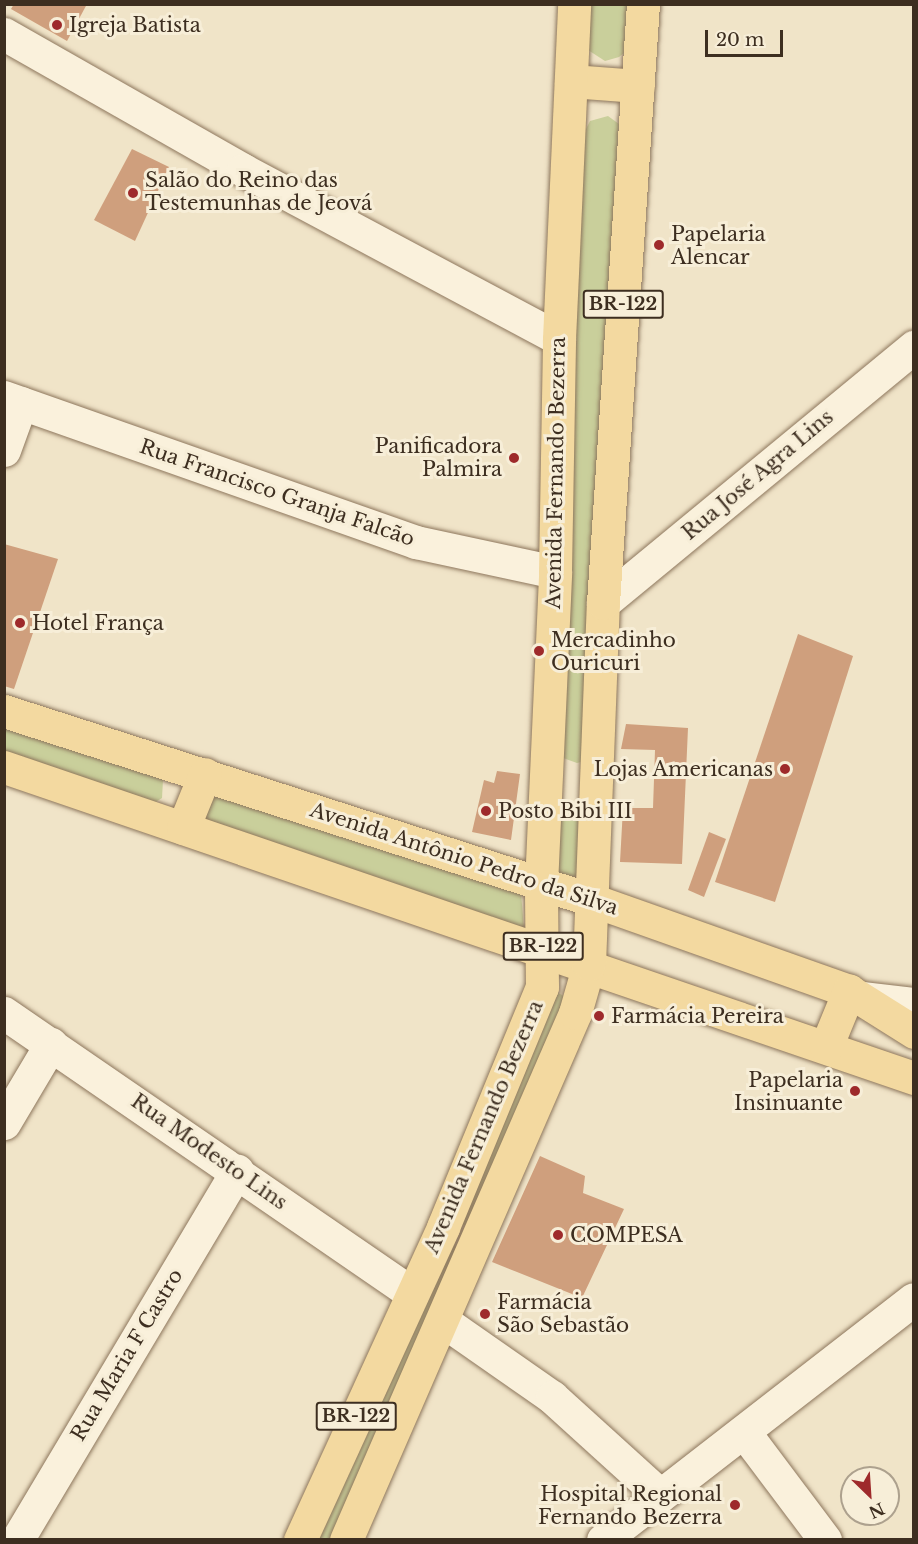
<!DOCTYPE html>
<meta charset="utf-8">
<style>
body{margin:0}
#map{position:relative;width:918px;height:1544px;overflow:hidden;background:#f0e4c8;font-family:"Libre Baskerville",serif}
div>[style]{position:absolute}
[style*='--x']{left:calc(var(--x)*1px);top:calc(var(--y)*1px);width:calc(var(--w)*1px);rotate:calc(var(--a)*1deg)}
.green>*{inset:0;background:#c9cf9b}
.building>*{inset:0;background:#cf9f7d}
.roads{filter:drop-shadow(0 0 2px #8d765c) drop-shadow(0 0 2px #8d765c)}
.minor>*{height:33px;margin:-16.5px;padding:0 16.5px;transform-origin:16.5px;border-radius:16.5px;background:#faf1dc}
.major>*{height:33px;margin:-16.5px;padding:0 16.5px;transform-origin:16.5px;border-radius:16.5px;background:#f3d9a0}
.dots>*{width:16px;height:16px;translate:-50% -50%;box-sizing:border-box;border:3px solid #f7eed8;border-radius:50%}
span{translate:-50% -50%;white-space:nowrap;text-align:center;line-height:1.15;-webkit-text-stroke:6px #f7eed8;paint-order:stroke}
.shield-label span{padding:2px 4px;background:#f7eed8;border:2px solid;border-radius:4px;-webkit-text-stroke-width:0}
.shield-label{font-size:18px;color:#3d2e20;font-weight:700}
.poi-label{font-size:20px;color:#3d2e20}
.left{translate:0 -50%;text-align:left}
.right{translate:-100% -50%;text-align:right}
.street-label{font-size:20px;color:#3d2e20}
.frame{position:absolute;inset:0;border:6px solid #3d2e20;pointer-events:none}
.north{position:absolute;left:840px;top:1466px;width:60px;height:60px;box-sizing:border-box;background:#f7eed8;border:2px solid #ada18e;border-radius:50%;rotate:155deg;font-size:16px;font-weight:700;line-height:24px;text-align:center;color:#3d2e20}
.north::after{content:'';display:block;margin:auto;width:21px;height:27px;background:#9e2a2b;clip-path:polygon(50% 0,100% 100%,50% 72%,0 100%)}
.scale{position:absolute;left:705px;top:30px;width:78px;height:27px;box-sizing:border-box;border:3px solid #3d2e20;border-top:0;padding-left:8px;font-size:18px;line-height:21px;white-space:nowrap;color:#3d2e20;-webkit-text-stroke:4px #f7eed8;paint-order:stroke}
</style>
<div id="map">
<div class="green">
<i style="clip-path:polygon(588px 5px,630px 5px,624px 53px,619px 57px,605px 61px,588px 50px)"></i>
<i style="clip-path:polygon(608px 116px,619px 124px,581px 762px,577px 763px,563px 758px,565px 536px,584px 133px,590px 121px)"></i>
<i style="clip-path:polygon(5px 721px,157px 773px,163px 780px,162px 798px,154px 803px,5px 756px)"></i>
<i style="clip-path:polygon(212px 791px,521px 893px,524px 929px,209px 824px,202px 817px)"></i>
<i style="clip-path:polygon(553px 807px,583px 815px,581px 881px,554px 876px)"></i>
<i style="clip-path:polygon(556px 992px,572px 1000px,472px 1228px,458px 1223px)"></i>
<i style="clip-path:polygon(445px 1241px,463px 1249px,335px 1539px,312px 1540px)"></i>
</div>
<div class="building">
<i style="clip-path:polygon(14px 4px,87px 4px,67px 41px,11px 9px)"></i>
<i style="clip-path:polygon(132px 149px,169px 167px,135px 241px,94px 220px)"></i>
<i style="clip-path:polygon(4px 544px,58px 559px,14px 689px,4px 686px)"></i>
<i style="clip-path:polygon(798px 634px,853px 656px,775px 902px,715px 882px)"></i>
<i style="clip-path:polygon(626px 724px,688px 728px,682px 864px,620px 862px,623px 808px,653px 808px,655px 750px,621px 749px)"></i>
<i style="clip-path:polygon(497px 771px,520px 774px,511px 840px,472px 832px,484px 780px,494px 783px)"></i>
<i style="clip-path:polygon(709px 832px,726px 839px,704px 897px,688px 890px)"></i>
<i style="clip-path:polygon(540px 1156px,585px 1176px,583px 1193px,624px 1209px,582px 1298px,492px 1262px)"></i>
</div>
<div class="roads">
<div class="minor">
<i style="--x:4;--y:34;--w:275;--a:29.6"></i>
<i style="--x:243;--y:170;--w:358;--a:28.1"></i>
<i style="--x:4;--y:397;--w:437;--a:19.4"></i>
<i style="--x:416;--y:542;--w:142;--a:12.2"></i>
<i style="--x:4;--y:450;--w:50;--a:-70.1"></i>
<i style="--x:603;--y:603;--w:403;--a:-39.5"></i>
<i style="--x:863;--y:998;--w:51;--a:6.7"></i>
<i style="--x:4;--y:1013;--w:495;--a:34.5"></i>
<i style="--x:4;--y:1123;--w:92;--a:-59.3"></i>
<i style="--x:443;--y:1321;--w:133;--a:34.9"></i>
<i style="--x:552;--y:1397;--w:146;--a:42.2"></i>
<i style="--x:744;--y:1432;--w:135;--a:53.1"></i>
<i style="--x:17;--y:1540;--w:430;--a:-59.2"></i>
<i style="--x:603;--y:1540;--w:393;--a:-37.8"></i>
</div>
<div class="major">
<i style="--x:571;--y:81;--w:67;--a:4.3"></i>
<i style="--x:4;--y:711;--w:618;--a:17.82"></i>
<i style="--x:592;--y:900;--w:273;--a:19.5"></i>
<i style="--x:849;--y:991;--w:77;--a:32.2"></i>
<i style="--x:4;--y:767;--w:962;--a:18.87"></i>
<i style="--x:183;--y:828;--w:58;--a:-67.8"></i>
<i style="--x:826;--y:1047;--w:61;--a:-67.7"></i>
<i style="--x:300;--y:1540;--w:344;--a:-65.4"></i>
<i style="--x:443;--y:1227;--w:260;--a:-67.6"></i>
<i style="--x:542;--y:987;--w:102;--a:-90.6"></i>
<i style="--x:541;--y:885;--w:313;--a:-87.4"></i>
<i style="--x:555;--y:572;--w:233;--a:-89"></i>
<i style="--x:559;--y:339;--w:335;--a:-87.4"></i>
<i style="--x:346;--y:1540;--w:575;--a:-66.51"></i>
<i style="--x:575;--y:1013;--w:51;--a:-74.1"></i>
<i style="--x:589;--y:964;--w:361;--a:-87.8"></i>
<i style="--x:603;--y:603;--w:600;--a:-86.18"></i>
</div>
</div>
<div class="dots">
<i style="left:57px;top:25px;background:#9e2a2b"></i>
<i style="left:133px;top:193px;background:#9e2a2b"></i>
<i style="left:659px;top:245px;background:#9e2a2b"></i>
<i style="left:514px;top:458px;background:#9e2a2b"></i>
<i style="left:20px;top:623px;background:#9e2a2b"></i>
<i style="left:539px;top:651px;background:#9e2a2b"></i>
<i style="left:785px;top:769px;background:#9e2a2b"></i>
<i style="left:486px;top:811px;background:#9e2a2b"></i>
<i style="left:599px;top:1016px;background:#9e2a2b"></i>
<i style="left:855px;top:1091px;background:#9e2a2b"></i>
<i style="left:558px;top:1235px;background:#9e2a2b"></i>
<i style="left:485px;top:1314px;background:#9e2a2b"></i>
<i style="left:735px;top:1505px;background:#9e2a2b"></i>
</div>
<div class="shield-label">
<span style="left:623px;top:304px">BR-122</span>
<span style="left:543px;top:946px">BR-122</span>
<span style="left:356px;top:1416px">BR-122</span>
</div>
<div class="poi-label">
<span class="left" style="left:69px;top:25px">Igreja Batista</span>
<span class="left" style="left:145px;top:192px">Salão do Reino das<br>Testemunhas de Jeová</span>
<span class="left" style="left:671px;top:246px">Papelaria<br>Alencar</span>
<span class="right" style="left:502px;top:458px">Panificadora<br>Palmira</span>
<span class="left" style="left:32px;top:623px">Hotel França</span>
<span class="left" style="left:551px;top:652px">Mercadinho<br>Ouricuri</span>
<span class="right" style="left:773px;top:769px">Lojas Americanas</span>
<span class="left" style="left:498px;top:811px">Posto Bibi III</span>
<span class="left" style="left:611px;top:1016px">Farmácia Pereira</span>
<span class="right" style="left:843px;top:1092px">Papelaria<br>Insinuante</span>
<span class="left" style="left:570px;top:1235px">COMPESA</span>
<span class="left" style="left:497px;top:1314px">Farmácia<br>São Sebastão</span>
<span class="right" style="left:722px;top:1506px">Hospital Regional<br>Fernando Bezerra</span>
</div>
<div class="street-label">
<span style="left:556px;top:473px;rotate:-89deg">Avenida Fernando Bezerra</span>
<span style="left:758px;top:475px;rotate:-40deg">Rua José Agra Lins</span>
<span style="left:277px;top:493px;rotate:19deg">Rua Francisco Granja Falcão</span>
<span style="left:464px;top:859px;rotate:18deg">Avenida Antônio Pedro da Silva</span>
<span style="left:484px;top:1127px;rotate:-67deg">Avenida Fernando Bezerra</span>
<span style="left:209px;top:1152px;rotate:35deg">Rua Modesto Lins</span>
<span style="left:127px;top:1355px;rotate:-59deg">Rua Maria F Castro</span>
</div>
<div class="frame"></div>
<div class="north">N</div>
<div class="scale">20 m</div>
</div>
